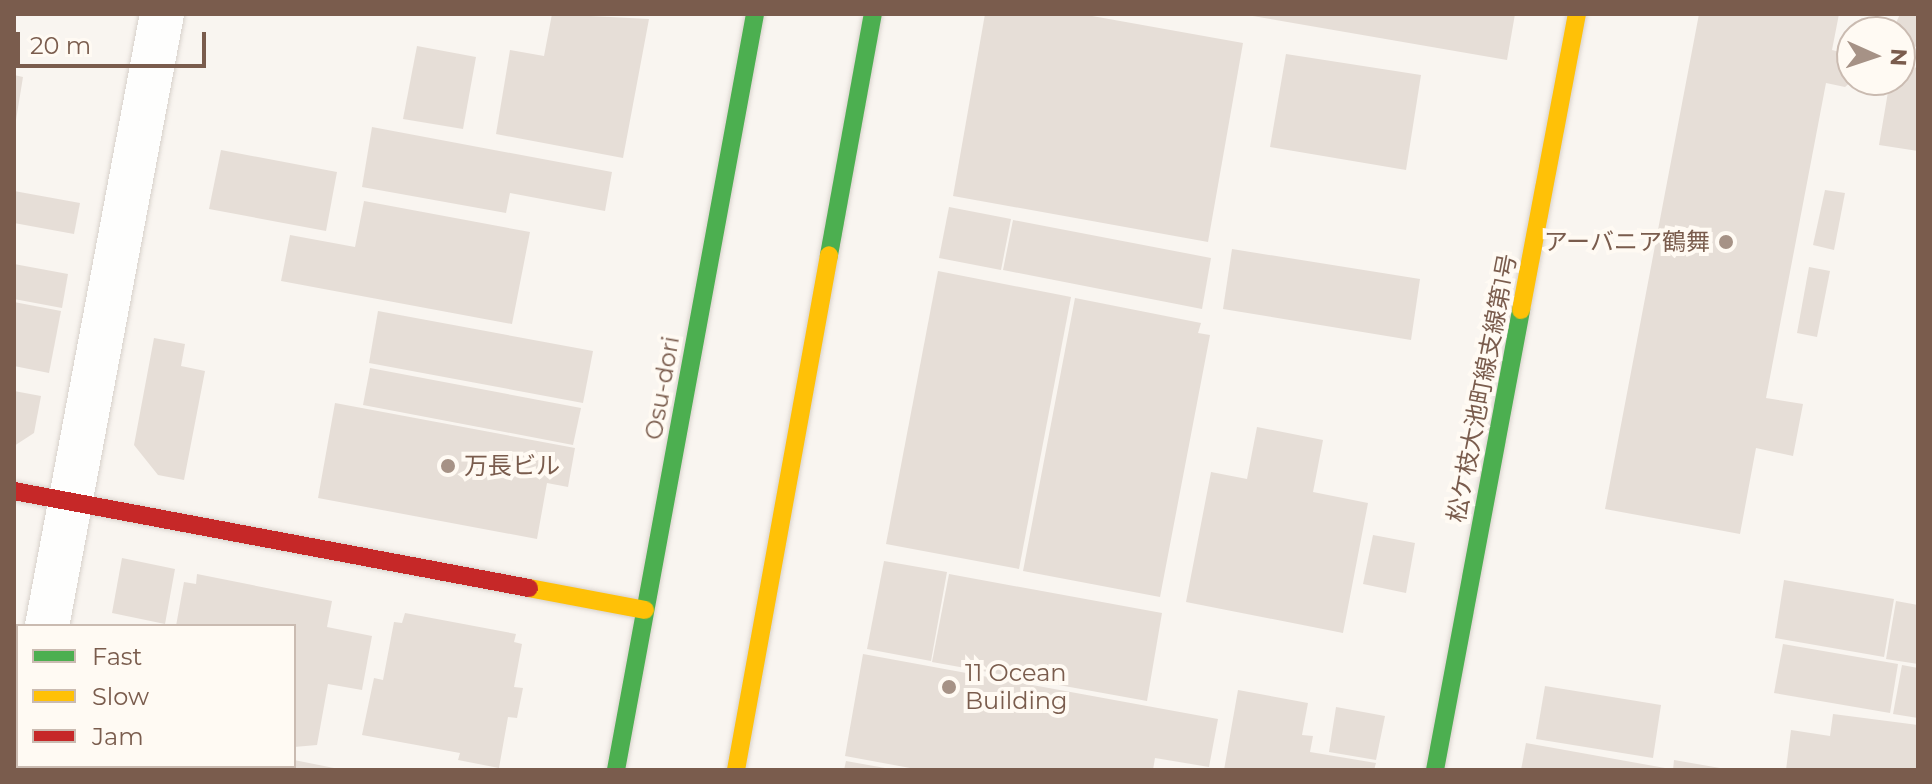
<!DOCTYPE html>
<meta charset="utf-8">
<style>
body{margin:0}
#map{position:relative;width:1932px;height:784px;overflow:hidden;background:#f9f5f0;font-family:Montserrat,"Noto Sans JP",sans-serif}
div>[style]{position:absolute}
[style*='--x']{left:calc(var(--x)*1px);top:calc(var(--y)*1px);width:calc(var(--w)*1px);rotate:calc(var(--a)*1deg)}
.building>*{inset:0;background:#e6ded7}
.roads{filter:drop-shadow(0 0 2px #d7d1cb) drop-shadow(0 0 2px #d7d1cb)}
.street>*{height:44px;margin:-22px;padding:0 22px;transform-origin:22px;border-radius:22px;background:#fefefd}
.fast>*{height:18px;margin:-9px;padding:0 9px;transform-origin:9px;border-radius:9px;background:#4caf50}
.slow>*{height:18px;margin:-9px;padding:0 9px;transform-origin:9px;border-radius:9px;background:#ffc107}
.jam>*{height:18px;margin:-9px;padding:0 9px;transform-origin:9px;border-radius:9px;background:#c62828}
.dots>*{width:22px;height:22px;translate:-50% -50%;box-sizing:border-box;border:4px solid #fffaf3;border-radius:50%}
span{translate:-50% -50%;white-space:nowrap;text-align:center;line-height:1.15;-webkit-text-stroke:8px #fffaf3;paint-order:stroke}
.poi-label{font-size:24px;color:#7a5c4d}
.right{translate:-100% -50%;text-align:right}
.left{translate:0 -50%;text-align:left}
.street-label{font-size:24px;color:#7a5c4d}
.frame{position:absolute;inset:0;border:16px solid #7a5c4d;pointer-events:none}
.legend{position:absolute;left:16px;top:624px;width:280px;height:144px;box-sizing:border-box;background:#fffaf3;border:2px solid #cabbb1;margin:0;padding:10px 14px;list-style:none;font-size:24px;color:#7a5c4d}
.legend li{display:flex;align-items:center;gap:16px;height:40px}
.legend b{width:40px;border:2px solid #cabbb1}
.north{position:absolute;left:1836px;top:16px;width:80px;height:80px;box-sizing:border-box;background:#fffaf3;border:2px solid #cabbb1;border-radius:50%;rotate:93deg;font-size:22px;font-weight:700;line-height:32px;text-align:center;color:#7a5c4d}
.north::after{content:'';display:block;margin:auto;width:28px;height:36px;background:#a69286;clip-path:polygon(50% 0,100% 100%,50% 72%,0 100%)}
.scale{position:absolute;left:16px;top:32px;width:190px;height:36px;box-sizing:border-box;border:4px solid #7a5c4d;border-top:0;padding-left:10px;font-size:24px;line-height:28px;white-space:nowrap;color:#7a5c4d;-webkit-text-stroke:6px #fffaf3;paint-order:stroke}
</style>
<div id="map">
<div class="building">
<i style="clip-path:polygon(552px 14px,649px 19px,623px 158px,496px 134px,510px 50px,544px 56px)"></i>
<i style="clip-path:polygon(985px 14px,1081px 14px,1243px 43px,1208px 242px,953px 196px)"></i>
<i style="clip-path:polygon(1241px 14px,1515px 14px,1507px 60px)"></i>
<i style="clip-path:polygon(1699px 14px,1839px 14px,1832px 50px,1852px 55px,1852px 81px,1845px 87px,1826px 83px,1766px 398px,1803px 404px,1793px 456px,1756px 448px,1740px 534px,1605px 509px)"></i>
<i style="clip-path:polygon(1900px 14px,1918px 14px,1916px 47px,1892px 32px)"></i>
<i style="clip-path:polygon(417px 46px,476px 57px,463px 129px,403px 119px)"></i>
<i style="clip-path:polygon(1286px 54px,1421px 75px,1406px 170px,1270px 147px)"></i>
<i style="clip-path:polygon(1900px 65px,1918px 68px,1918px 151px,1879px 145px,1890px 80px,1900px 80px)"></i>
<i style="clip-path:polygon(14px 75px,23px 77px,16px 120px,14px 120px)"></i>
<i style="clip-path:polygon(372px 127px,612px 172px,605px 211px,510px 193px,506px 213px,362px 187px)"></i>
<i style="clip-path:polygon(221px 150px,337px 172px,326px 231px,209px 209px)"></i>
<i style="clip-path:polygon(1825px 190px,1845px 193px,1834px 250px,1813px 245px)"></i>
<i style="clip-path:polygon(14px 191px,80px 203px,74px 234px,14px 223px)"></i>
<i style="clip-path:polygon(364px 201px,530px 232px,512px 324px,281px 281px,290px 235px,355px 247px)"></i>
<i style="clip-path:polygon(949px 207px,1011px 219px,1001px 270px,939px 258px)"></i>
<i style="clip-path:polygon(1013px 220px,1211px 258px,1202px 309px,1003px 270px)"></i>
<i style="clip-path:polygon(1232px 249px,1420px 279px,1411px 340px,1223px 309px)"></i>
<i style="clip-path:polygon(14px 264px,68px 274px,62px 308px,14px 299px)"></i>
<i style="clip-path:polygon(1809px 267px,1830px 271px,1817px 337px,1797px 333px)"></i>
<i style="clip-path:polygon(938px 271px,1071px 297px,1019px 569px,886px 544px)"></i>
<i style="clip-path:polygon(1075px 298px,1201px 323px,1198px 333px,1210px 335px,1160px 597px,1023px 571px)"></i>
<i style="clip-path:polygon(14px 302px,61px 311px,49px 373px,14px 366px)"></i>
<i style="clip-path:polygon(378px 311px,593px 351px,583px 403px,369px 363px)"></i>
<i style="clip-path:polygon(154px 338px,185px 344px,181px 366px,205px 371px,184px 480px,158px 475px,134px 445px)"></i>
<i style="clip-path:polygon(370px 368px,581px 408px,573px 445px,363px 405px)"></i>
<i style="clip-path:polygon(14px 391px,41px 396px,34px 433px,14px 446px)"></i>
<i style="clip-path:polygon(335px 403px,575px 448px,568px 487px,547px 483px,537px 539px,318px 498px)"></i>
<i style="clip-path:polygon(1257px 427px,1323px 440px,1313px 492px,1368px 503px,1343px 633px,1186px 602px,1211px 472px,1247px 479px)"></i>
<i style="clip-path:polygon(1373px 535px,1415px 543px,1406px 593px,1363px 584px)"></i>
<i style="clip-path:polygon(122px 558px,175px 569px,165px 624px,112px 613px)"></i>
<i style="clip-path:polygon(884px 561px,947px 572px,931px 661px,867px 649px)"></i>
<i style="clip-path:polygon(197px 574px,332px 601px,327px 627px,372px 636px,362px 690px,328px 684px,317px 745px,294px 747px,294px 626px,176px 626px,184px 582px,196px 584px)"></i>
<i style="clip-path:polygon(949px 574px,1162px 613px,1147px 701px,932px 662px)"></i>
<i style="clip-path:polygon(1784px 580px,1894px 599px,1884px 657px,1775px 638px)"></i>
<i style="clip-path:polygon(1896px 601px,1918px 605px,1918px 664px,1886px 659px)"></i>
<i style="clip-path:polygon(405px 613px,516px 634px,514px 642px,522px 644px,514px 687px,523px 688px,517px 718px,508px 717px,499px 768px,458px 760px,460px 753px,362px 735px,374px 678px,383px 680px,394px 622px,402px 623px)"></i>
<i style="clip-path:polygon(1783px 644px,1898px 664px,1890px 713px,1774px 693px)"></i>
<i style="clip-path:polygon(863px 654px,1218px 719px,1209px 767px,1155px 758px,1153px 770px,921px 770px,845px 756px)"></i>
<i style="clip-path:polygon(1902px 665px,1918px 668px,1918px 718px,1893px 714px)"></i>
<i style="clip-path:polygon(1545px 686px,1661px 705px,1653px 758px,1536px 739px)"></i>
<i style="clip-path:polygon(1238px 690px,1308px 703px,1302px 735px,1313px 736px,1310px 752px,1376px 763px,1374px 770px,1224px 770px)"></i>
<i style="clip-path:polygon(1336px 707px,1385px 716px,1376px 760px,1329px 752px)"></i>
<i style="clip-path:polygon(1833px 714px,1918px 725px,1918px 770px,1786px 770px,1791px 730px,1830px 736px)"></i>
<i style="clip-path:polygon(1526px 743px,1665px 768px,1665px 770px,1521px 770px)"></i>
<i style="clip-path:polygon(294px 760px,339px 769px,339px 770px,255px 770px,294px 766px)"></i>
<i style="clip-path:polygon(1674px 760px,1720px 768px,1720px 770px,1673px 770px)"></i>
<i style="clip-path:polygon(846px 761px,885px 768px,885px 770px,844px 770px)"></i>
<i style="clip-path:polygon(63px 766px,230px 766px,63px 770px)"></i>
</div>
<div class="roads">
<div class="street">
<i style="--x:47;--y:626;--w:623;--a:-79.36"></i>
<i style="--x:19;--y:770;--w:4;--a:-76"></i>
</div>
<div class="fast">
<i style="--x:829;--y:255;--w:245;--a:-79.7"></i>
<i style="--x:616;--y:770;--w:769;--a:-79.58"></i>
<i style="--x:1435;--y:770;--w:468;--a:-79.4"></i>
</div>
<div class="slow">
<i style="--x:1521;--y:310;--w:301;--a:-79.3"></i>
<i style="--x:529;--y:588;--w:118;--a:10.7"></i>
<i style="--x:736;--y:770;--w:523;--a:-79.76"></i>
</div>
<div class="jam">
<i style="--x:14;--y:491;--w:524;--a:10.67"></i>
</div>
</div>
<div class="dots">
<i style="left:1726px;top:242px;background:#a69286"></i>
<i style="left:448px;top:466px;background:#a69286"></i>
<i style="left:949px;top:687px;background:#a69286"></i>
</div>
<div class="poi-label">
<span class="right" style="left:1710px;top:242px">アーバニア鶴舞</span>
<span class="left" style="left:464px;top:466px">万長ビル</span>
<span class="left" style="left:965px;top:687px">11 Ocean<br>Building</span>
</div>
<div class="street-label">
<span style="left:662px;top:388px;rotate:-80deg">Osu-dori</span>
<span style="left:1482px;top:388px;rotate:-79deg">松ケ枝大池町線支線第1号</span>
</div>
<div class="frame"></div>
<ul class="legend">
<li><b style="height:10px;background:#4caf50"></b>Fast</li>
<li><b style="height:10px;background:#ffc107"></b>Slow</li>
<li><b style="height:10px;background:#c62828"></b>Jam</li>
</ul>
<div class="north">N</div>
<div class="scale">20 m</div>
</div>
